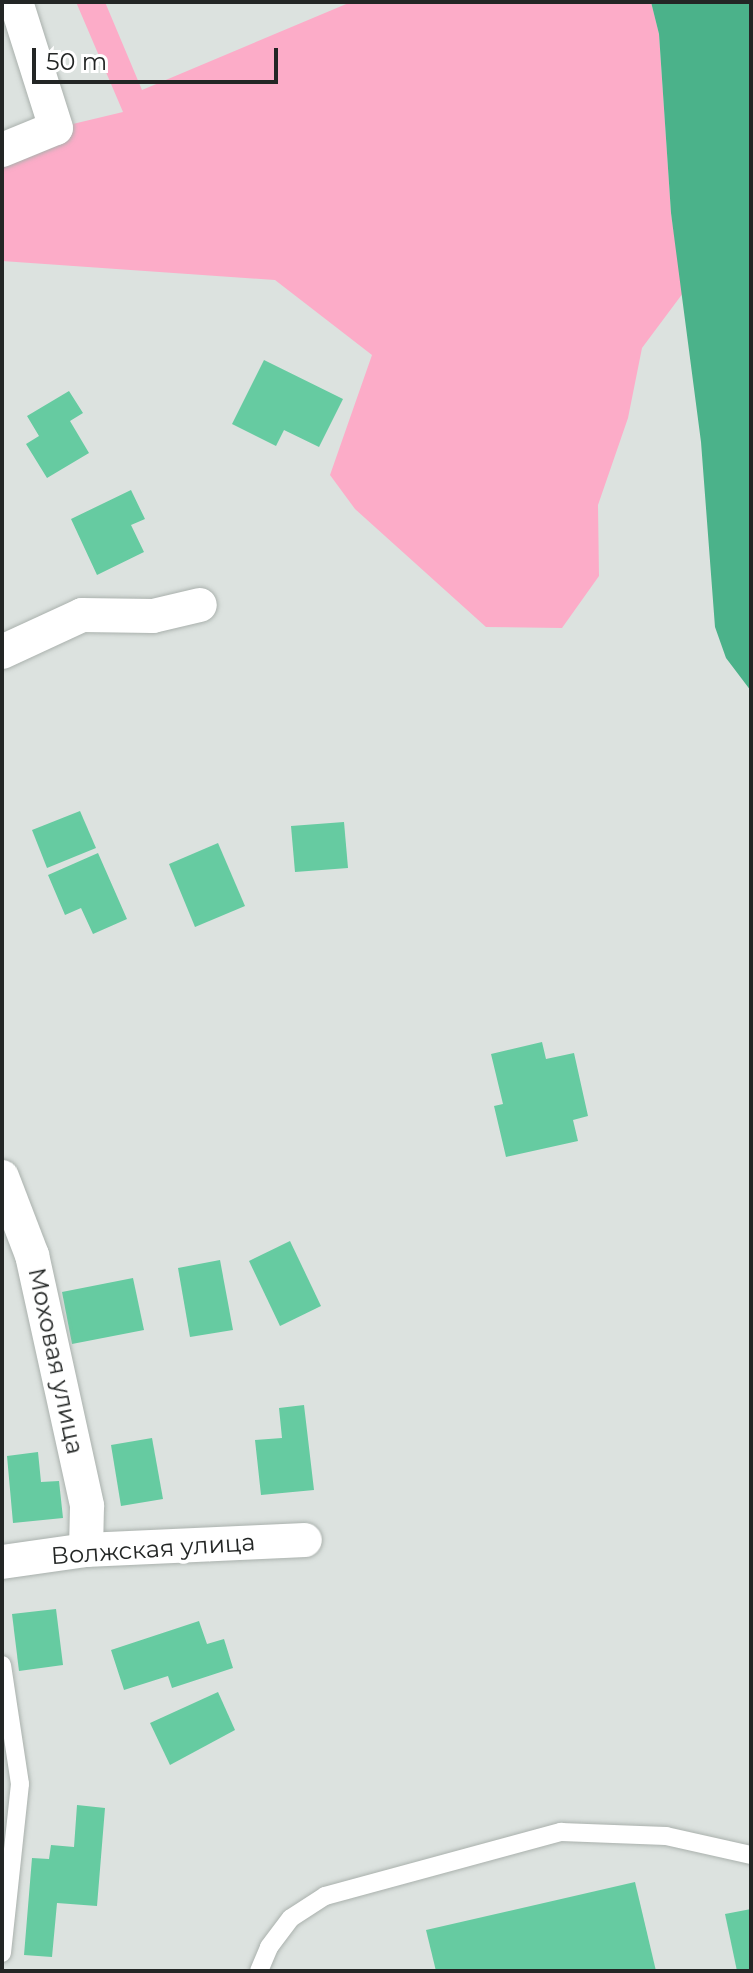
<!DOCTYPE html>
<meta charset="utf-8">
<style>
body{margin:0}
#map{position:relative;width:753px;height:1973px;overflow:hidden;background:#dce2df;font-family:Montserrat,sans-serif}
div>[style]{position:absolute}
[style*='--x']{left:calc(var(--x)*1px);top:calc(var(--y)*1px);width:calc(var(--w)*1px);rotate:calc(var(--a)*1deg)}
.green>*{inset:0;background:#fcacc8}
.water>*{inset:0;background:#4bb28a}
.building>*{inset:0;background:#66cba1}
.roads{filter:drop-shadow(0 0 2px #aab1ad) drop-shadow(0 0 2px #aab1ad)}
.service>*{height:18px;margin:-9px;padding:0 9px;transform-origin:9px;border-radius:9px;background:#fff}
.minor>*{height:34px;margin:-17px;padding:0 17px;transform-origin:17px;border-radius:17px;background:#fff}
span{translate:-50% -50%;white-space:nowrap;text-align:center;line-height:1.15;-webkit-text-stroke:8px #fff;paint-order:stroke}
.street-label{font-size:24px;color:#232625}
.frame{position:absolute;inset:0;border:4px solid #232625;pointer-events:none}
.scale{position:absolute;left:32px;top:48px;width:246px;height:36px;box-sizing:border-box;border:4px solid #232625;border-top:0;padding-left:10px;font-size:24px;line-height:28px;white-space:nowrap;color:#232625;-webkit-text-stroke:6px #fff;paint-order:stroke}
</style>
<div id="map">
<div class="green">
<i style="clip-path:polygon(76px 2px,105px 2px,142px 90px,351px 2px,651px 2px,659px 34px,671px 213px,683px 293px,642px 348px,628px 418px,598px 505px,599px 576px,562px 628px,486px 627px,355px 509px,330px 475px,372px 355px,275px 280px,2px 261px,2px 154px,56px 128px,123px 112px)"></i>
</div>
<div class="water">
<i style="clip-path:polygon(651px 2px,751px 2px,751px 691px,726px 658px,715px 627px,701px 442px,671px 213px,659px 34px)"></i>
</div>
<div class="building">
<i style="clip-path:polygon(264px 360px,343px 399px,319px 447px,284px 430px,276px 446px,232px 424px)"></i>
<i style="clip-path:polygon(69px 391px,83px 413px,70px 421px,89px 453px,47px 478px,26px 444px,39px 436px,27px 416px)"></i>
<i style="clip-path:polygon(131px 490px,145px 519px,131px 525px,144px 552px,97px 575px,71px 519px)"></i>
<i style="clip-path:polygon(80px 811px,96px 848px,47px 868px,32px 830px)"></i>
<i style="clip-path:polygon(344px 822px,348px 868px,295px 872px,291px 826px)"></i>
<i style="clip-path:polygon(218px 843px,245px 906px,195px 927px,169px 864px)"></i>
<i style="clip-path:polygon(98px 853px,127px 919px,93px 934px,81px 908px,65px 915px,48px 875px)"></i>
<i style="clip-path:polygon(542px 1042px,546px 1059px,574px 1053px,588px 1116px,573px 1120px,578px 1141px,506px 1157px,494px 1106px,503px 1104px,491px 1054px)"></i>
<i style="clip-path:polygon(290px 1241px,321px 1306px,280px 1326px,249px 1261px)"></i>
<i style="clip-path:polygon(220px 1260px,233px 1330px,190px 1337px,178px 1268px)"></i>
<i style="clip-path:polygon(133px 1278px,144px 1330px,72px 1344px,62px 1292px)"></i>
<i style="clip-path:polygon(304px 1405px,314px 1490px,261px 1495px,255px 1440px,282px 1438px,279px 1408px)"></i>
<i style="clip-path:polygon(152px 1438px,163px 1499px,121px 1506px,111px 1445px)"></i>
<i style="clip-path:polygon(38px 1452px,41px 1482px,59px 1481px,63px 1518px,13px 1523px,7px 1456px)"></i>
<i style="clip-path:polygon(56px 1609px,63px 1665px,19px 1671px,12px 1614px)"></i>
<i style="clip-path:polygon(199px 1621px,207px 1644px,224px 1639px,233px 1668px,172px 1688px,168px 1676px,124px 1690px,111px 1650px)"></i>
<i style="clip-path:polygon(218px 1692px,235px 1730px,170px 1765px,150px 1723px)"></i>
<i style="clip-path:polygon(77px 1805px,105px 1808px,97px 1906px,57px 1903px,52px 1957px,24px 1955px,32px 1858px,49px 1859px,51px 1845px,74px 1847px)"></i>
<i style="clip-path:polygon(635px 1882px,656px 1971px,436px 1971px,426px 1930px)"></i>
<i style="clip-path:polygon(751px 1909px,751px 1971px,737px 1971px,725px 1914px)"></i>
</div>
<div class="roads">
<div class="service">
<i style="--x:2;--y:1665;--w:120;--a:81.4"></i>
<i style="--x:20;--y:1784;--w:170;--a:96.1"></i>
<i style="--x:259;--y:1971;--w:26;--a:-67"></i>
<i style="--x:269;--y:1947;--w:36;--a:-53"></i>
<i style="--x:291;--y:1918;--w:40;--a:-32.9"></i>
<i style="--x:325;--y:1896;--w:245;--a:-15.2"></i>
<i style="--x:561;--y:1832;--w:105;--a:2.2"></i>
<i style="--x:666;--y:1836;--w:87;--a:12.6"></i>
</div>
<div class="minor">
<i style="--x:2;--y:150;--w:58;--a:-22.2"></i>
<i style="--x:56;--y:128;--w:132;--a:-107.6"></i>
<i style="--x:2;--y:652;--w:88;--a:-24.8"></i>
<i style="--x:82;--y:615;--w:71;--a:0.8"></i>
<i style="--x:153;--y:616;--w:48;--a:-13.2"></i>
<i style="--x:2;--y:1177;--w:84;--a:69"></i>
<i style="--x:32;--y:1255;--w:257;--a:77.6"></i>
<i style="--x:87;--y:1506;--w:44;--a:91.3"></i>
<i style="--x:2;--y:1562;--w:85;--a:-8.1"></i>
<i style="--x:86;--y:1550;--w:219;--a:-2.6"></i>
</div>
</div>
<div class="street-label">
<span style="left:56px;top:1361px;rotate:78deg">Моховая улица</span>
<span style="left:153px;top:1549px;rotate:-4deg">Волжская улица</span>
</div>
<div class="frame"></div>
<div class="scale">50 m</div>
</div>
